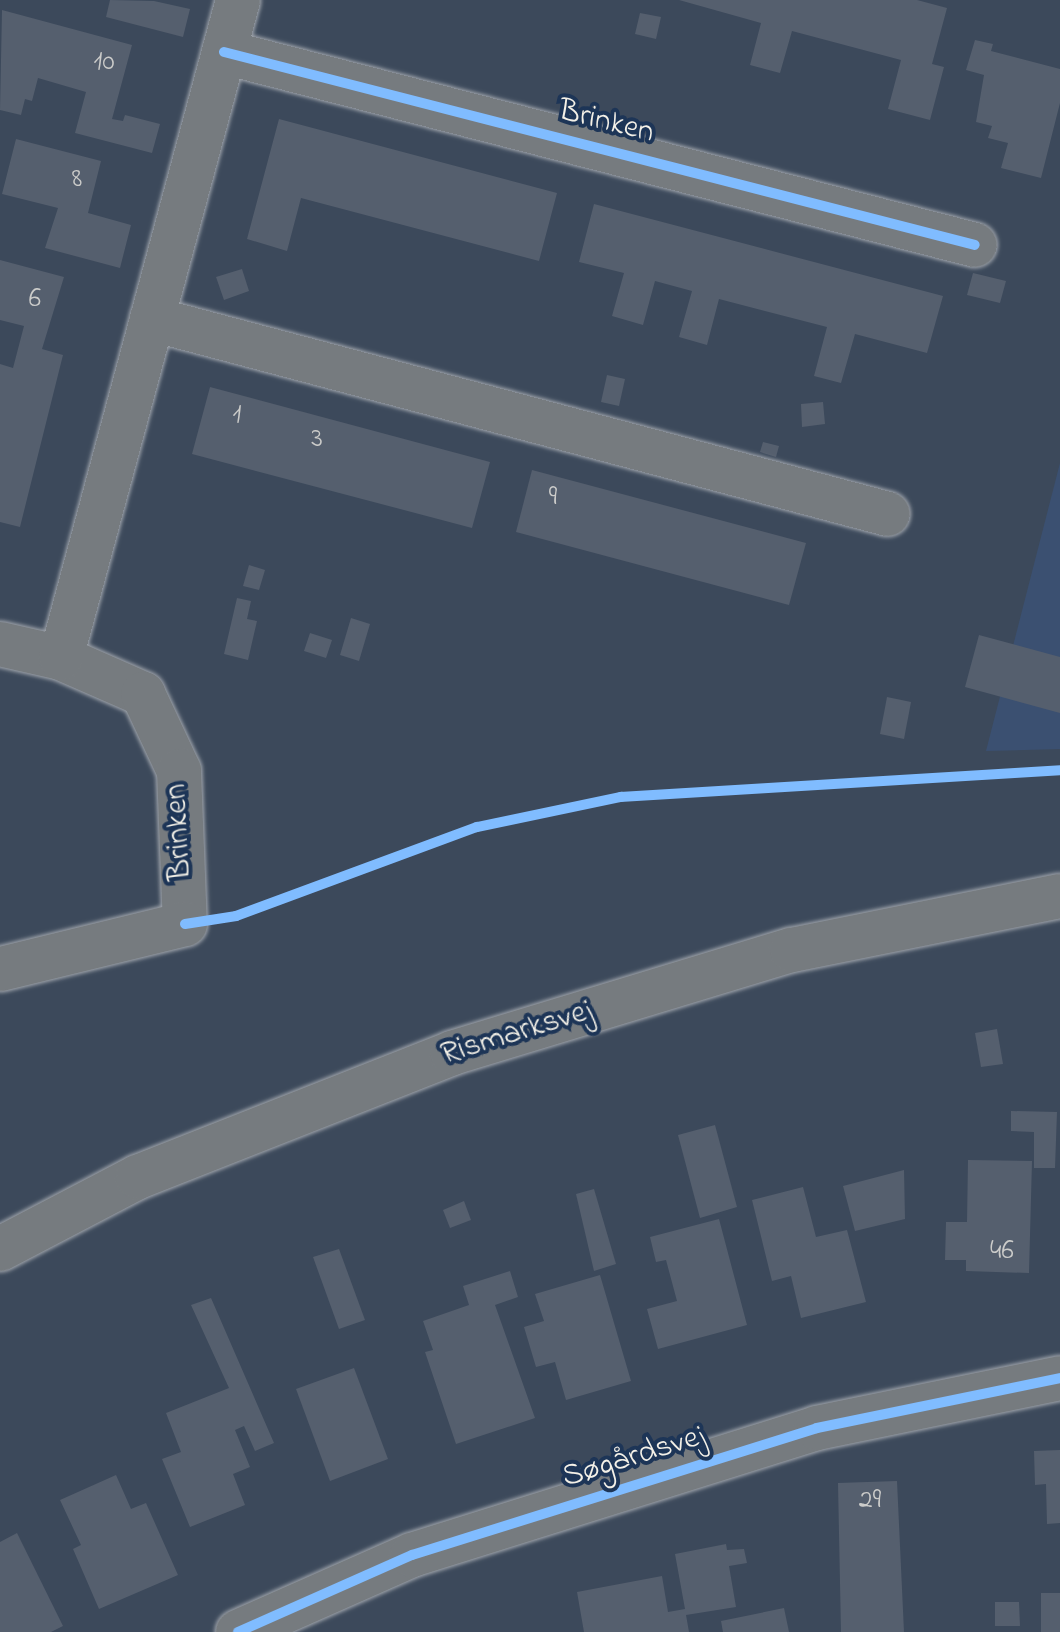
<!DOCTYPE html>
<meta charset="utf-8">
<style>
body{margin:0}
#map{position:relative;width:1060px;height:1632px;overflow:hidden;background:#3c495b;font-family:"Indie Flower",sans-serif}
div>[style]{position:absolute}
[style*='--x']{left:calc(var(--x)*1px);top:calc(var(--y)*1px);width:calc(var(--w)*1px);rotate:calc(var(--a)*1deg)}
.built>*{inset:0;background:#3b5071}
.building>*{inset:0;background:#555f6e}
.roads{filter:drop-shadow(0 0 2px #9fa4ab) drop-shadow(0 0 2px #9fa4ab)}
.minor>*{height:44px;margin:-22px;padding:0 22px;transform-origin:22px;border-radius:22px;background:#767b7f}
.major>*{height:44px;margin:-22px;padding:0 22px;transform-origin:22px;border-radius:22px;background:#767b7f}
.cycleway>*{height:10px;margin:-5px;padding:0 5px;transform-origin:5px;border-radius:5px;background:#80bcff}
span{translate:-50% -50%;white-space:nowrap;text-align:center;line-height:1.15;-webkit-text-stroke:8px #1d3557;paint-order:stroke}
.number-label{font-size:28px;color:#ccccca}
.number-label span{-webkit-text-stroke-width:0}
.street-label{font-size:32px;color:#f4f1e8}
</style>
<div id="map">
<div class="built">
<i style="clip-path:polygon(1060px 463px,1060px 749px,986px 751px)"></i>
</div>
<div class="building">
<i style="clip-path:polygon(110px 0,154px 1px,190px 9px,183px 37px,106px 17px)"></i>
<i style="clip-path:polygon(679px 0,917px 0,947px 8px,932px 64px,944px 67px,930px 120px,888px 109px,901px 60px,792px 31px,780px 73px,750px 65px,761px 23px)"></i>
<i style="clip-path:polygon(2px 10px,132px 45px,112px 119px,123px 121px,125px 115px,160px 124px,152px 153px,75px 133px,86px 92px,38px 78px,32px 101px,25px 99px,21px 115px,0 110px)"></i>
<i style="clip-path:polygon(640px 13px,661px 17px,656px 39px,635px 34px)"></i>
<i style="clip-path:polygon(975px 40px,993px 44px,991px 51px,1060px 69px,1060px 103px,1041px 178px,1001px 168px,1008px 143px,988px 138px,992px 126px,976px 122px,984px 75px,966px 70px)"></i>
<i style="clip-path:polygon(279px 119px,557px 193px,539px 261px,301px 198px,287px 251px,247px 239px)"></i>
<i style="clip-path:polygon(16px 139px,101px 161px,88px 213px,131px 225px,120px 268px,45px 248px,58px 208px,2px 194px)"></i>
<i style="clip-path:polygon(594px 204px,943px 296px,927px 353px,855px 334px,841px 383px,814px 376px,827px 327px,719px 299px,707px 345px,679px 337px,692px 291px,655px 281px,643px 325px,612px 316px,624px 273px,579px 262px)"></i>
<i style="clip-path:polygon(0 260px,64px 277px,42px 349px,63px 355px,20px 527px,0 522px,0 364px,13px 368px,24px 326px,0 320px)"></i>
<i style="clip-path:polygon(242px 269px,249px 291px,224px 300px,216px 277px)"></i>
<i style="clip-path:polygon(973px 273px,1006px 281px,1000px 303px,967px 295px)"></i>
<i style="clip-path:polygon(607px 375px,625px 379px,619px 406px,601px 402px)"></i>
<i style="clip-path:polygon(210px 387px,490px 462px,472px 528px,192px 454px)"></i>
<i style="clip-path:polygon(823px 402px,825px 424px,802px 427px,801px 404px)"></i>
<i style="clip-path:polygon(763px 442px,779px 446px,776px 457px,760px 452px)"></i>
<i style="clip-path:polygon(532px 470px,806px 543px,789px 605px,516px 532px)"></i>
<i style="clip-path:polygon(249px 565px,265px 570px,259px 590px,243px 586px)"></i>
<i style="clip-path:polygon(237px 598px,251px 601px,247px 619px,257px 621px,248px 660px,224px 654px)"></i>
<i style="clip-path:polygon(351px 618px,370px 624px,359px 661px,340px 655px)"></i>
<i style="clip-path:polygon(310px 633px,332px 640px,326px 658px,304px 651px)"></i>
<i style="clip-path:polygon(979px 635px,1060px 657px,1060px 713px,965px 687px)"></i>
<i style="clip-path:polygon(887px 697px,911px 702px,904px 739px,880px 734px)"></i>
<i style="clip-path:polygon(997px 1029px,1003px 1064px,981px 1067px,975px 1033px)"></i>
<i style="clip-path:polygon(1011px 1111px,1057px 1112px,1055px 1168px,1034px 1168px,1034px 1132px,1011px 1131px)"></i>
<i style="clip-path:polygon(715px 1125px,737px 1207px,700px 1218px,678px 1135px)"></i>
<i style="clip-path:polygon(968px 1160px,1032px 1161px,1029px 1273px,966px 1271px,966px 1260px,945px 1260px,946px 1222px,967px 1222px)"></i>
<i style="clip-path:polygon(904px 1170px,905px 1219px,855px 1231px,843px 1186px)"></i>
<i style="clip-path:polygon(803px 1187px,816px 1237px,847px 1230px,866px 1302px,801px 1318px,791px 1276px,772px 1281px,752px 1200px)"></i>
<i style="clip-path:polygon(594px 1189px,616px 1264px,594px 1271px,576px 1194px)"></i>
<i style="clip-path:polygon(464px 1201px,471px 1220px,450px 1228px,443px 1210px)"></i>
<i style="clip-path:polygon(719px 1219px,747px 1325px,658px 1349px,647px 1309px,677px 1301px,666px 1260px,656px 1262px,650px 1237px)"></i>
<i style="clip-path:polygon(339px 1249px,365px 1320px,339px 1329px,313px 1257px)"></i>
<i style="clip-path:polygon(510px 1271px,518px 1297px,495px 1305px,535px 1418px,456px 1444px,425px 1352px,433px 1350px,423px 1321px,469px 1305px,463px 1286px)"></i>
<i style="clip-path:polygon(600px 1275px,631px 1381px,566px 1400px,555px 1362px,536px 1367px,524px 1327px,544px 1321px,535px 1294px)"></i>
<i style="clip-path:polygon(211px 1298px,274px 1443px,255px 1451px,244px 1426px,235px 1430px,250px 1467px,233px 1474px,245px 1505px,190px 1527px,162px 1459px,181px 1452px,166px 1413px,229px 1388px,191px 1305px)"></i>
<i style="clip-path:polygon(354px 1368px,388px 1459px,330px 1481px,296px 1389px)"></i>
<i style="clip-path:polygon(1060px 1450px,1060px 1523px,1047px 1524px,1046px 1484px,1035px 1485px,1034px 1451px)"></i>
<i style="clip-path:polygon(116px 1475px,131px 1509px,146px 1503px,178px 1575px,99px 1609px,73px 1549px,81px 1545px,60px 1500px)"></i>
<i style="clip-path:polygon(897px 1481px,904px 1632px,841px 1632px,838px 1483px)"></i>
<i style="clip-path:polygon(17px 1533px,63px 1626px,51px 1632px,0 1632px,0 1542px)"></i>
<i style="clip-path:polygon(726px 1544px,727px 1550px,744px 1549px,747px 1563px,729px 1566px,736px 1607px,686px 1615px,689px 1632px,584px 1632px,577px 1592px,662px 1576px,668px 1612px,685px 1609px,675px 1554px)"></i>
<i style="clip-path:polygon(1041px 1593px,1060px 1593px,1060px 1632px,1041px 1632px)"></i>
<i style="clip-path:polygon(995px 1602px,1019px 1602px,1020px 1626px,995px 1626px)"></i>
<i style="clip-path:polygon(784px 1608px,789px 1632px,723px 1632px,721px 1621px)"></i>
</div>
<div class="roads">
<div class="minor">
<i style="--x:224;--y:52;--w:775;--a:14.41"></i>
<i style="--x:152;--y:319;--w:761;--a:14.84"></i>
<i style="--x:0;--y:644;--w:63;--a:12.9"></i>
<i style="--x:61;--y:658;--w:90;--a:23.7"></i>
<i style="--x:143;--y:694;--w:85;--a:64.9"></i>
<i style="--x:179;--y:771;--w:153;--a:87.8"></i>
<i style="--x:185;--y:924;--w:190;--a:166.3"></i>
<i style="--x:61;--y:658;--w:681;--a:-74.94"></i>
<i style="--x:238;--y:1632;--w:190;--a:-23.9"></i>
<i style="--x:412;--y:1555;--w:424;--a:-17.4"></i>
<i style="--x:817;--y:1428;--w:248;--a:-11.6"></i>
</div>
<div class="major">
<i style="--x:0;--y:1249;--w:156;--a:-27.6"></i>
<i style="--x:138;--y:1177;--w:338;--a:-21.5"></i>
<i style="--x:452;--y:1053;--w:355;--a:-16.9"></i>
<i style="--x:792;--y:950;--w:273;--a:-11.4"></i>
</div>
</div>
<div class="cycleway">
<i style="--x:224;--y:52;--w:775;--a:14.41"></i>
<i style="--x:185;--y:924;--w:52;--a:-8.9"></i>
<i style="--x:236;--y:916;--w:257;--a:-20.3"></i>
<i style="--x:477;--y:827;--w:147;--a:-11.8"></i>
<i style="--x:621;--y:797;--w:440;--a:-3.5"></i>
<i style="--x:238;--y:1632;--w:190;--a:-23.9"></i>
<i style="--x:412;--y:1555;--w:424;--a:-17.4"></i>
<i style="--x:817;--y:1428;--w:248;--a:-11.6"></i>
</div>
<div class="number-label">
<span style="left:104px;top:63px">10</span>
<span style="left:77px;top:180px">8</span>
<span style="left:35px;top:300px">6</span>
<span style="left:237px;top:416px">1</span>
<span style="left:317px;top:440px">3</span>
<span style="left:553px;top:498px">9</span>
<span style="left:1002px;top:1252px">46</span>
<span style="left:870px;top:1501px">29</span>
</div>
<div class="street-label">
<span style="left:606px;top:123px;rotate:14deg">Brinken</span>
<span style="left:180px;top:832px;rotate:-93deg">Brinken</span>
<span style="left:517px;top:1034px;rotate:-17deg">Rismarksvej</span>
<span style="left:634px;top:1458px;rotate:-17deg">Søgårdsvej</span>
</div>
</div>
